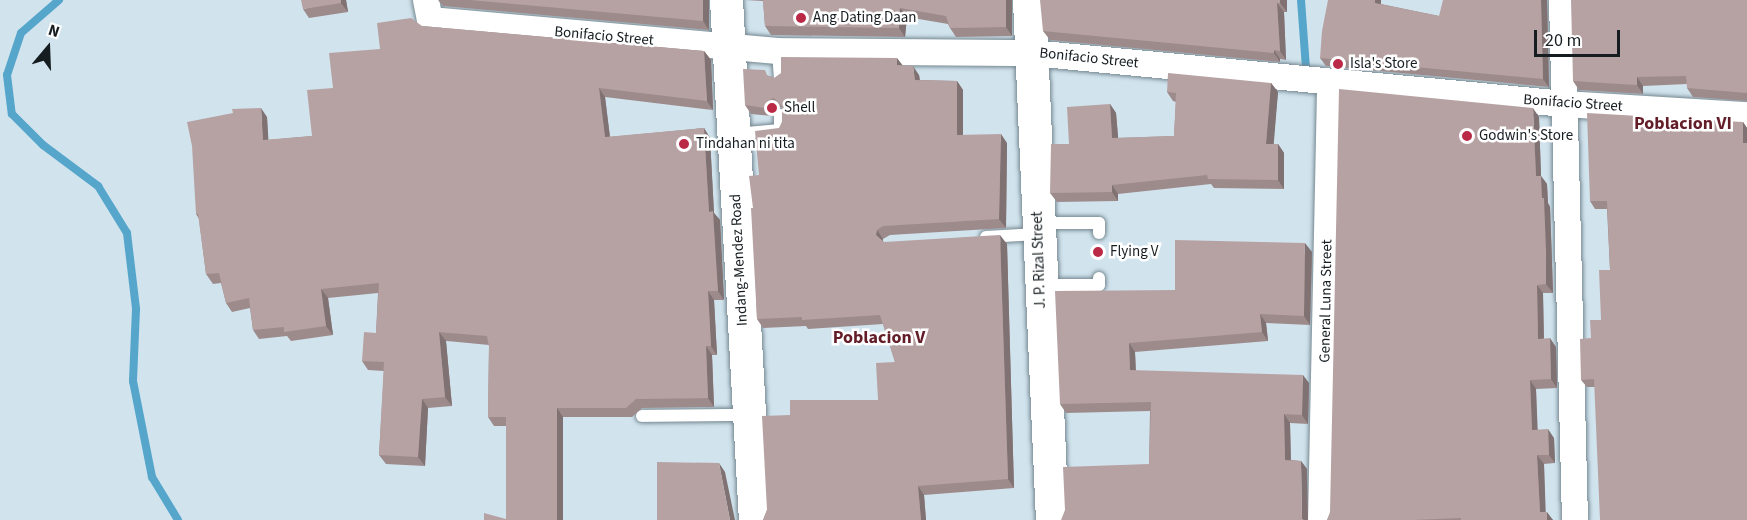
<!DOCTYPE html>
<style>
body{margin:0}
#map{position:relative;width:1747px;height:520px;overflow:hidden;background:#d1e4ee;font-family:"Source Sans 3",sans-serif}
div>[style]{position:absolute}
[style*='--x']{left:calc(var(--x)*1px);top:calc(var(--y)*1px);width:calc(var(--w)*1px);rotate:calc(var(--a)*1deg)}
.stream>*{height:8px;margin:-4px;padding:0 4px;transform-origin:4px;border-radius:4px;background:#56a5cb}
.roads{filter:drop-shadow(0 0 2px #758790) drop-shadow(0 0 2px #758790)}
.lane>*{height:12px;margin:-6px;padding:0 6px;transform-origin:6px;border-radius:6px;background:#fff}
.street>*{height:26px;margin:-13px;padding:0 13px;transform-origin:13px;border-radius:13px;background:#fff}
.primary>*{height:33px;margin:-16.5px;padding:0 16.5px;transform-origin:16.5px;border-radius:16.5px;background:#fff}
.wall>*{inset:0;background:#9d8b8c}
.shaded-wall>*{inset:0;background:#807172}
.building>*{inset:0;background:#b7a2a3}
.dots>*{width:16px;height:16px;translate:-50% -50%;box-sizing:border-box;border:3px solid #fff;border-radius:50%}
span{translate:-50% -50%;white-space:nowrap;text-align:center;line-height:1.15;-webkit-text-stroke:5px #fff;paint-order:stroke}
.poi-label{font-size:15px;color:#161d20}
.left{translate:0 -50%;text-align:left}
.street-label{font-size:15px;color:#161d20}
.quarter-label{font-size:18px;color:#631d28;font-weight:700}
.north{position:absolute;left:18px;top:18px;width:60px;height:60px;-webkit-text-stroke:4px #fff;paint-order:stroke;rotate:19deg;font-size:16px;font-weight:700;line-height:24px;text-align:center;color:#161d20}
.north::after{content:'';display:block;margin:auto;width:21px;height:27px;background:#161d20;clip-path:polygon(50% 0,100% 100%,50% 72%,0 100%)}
.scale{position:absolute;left:1534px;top:30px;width:86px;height:27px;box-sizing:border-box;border:3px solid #161d20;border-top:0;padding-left:8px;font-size:18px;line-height:21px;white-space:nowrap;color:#161d20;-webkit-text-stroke:4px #fff;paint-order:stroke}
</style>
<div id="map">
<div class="stream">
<i style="--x:59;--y:0;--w:50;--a:139"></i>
<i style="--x:21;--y:33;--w:44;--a:108.4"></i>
<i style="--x:7;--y:75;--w:39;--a:83"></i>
<i style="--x:12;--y:114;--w:44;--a:45"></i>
<i style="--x:43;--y:145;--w:69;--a:36.7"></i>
<i style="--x:98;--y:186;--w:55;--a:58.3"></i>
<i style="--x:127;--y:233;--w:77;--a:83.2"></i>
<i style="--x:136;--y:309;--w:72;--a:92.4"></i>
<i style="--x:133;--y:381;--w:98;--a:78.8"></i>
<i style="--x:152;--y:477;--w:50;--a:58.8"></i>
<i style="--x:1301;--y:0;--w:68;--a:85.8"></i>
</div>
<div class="roads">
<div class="lane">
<i style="--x:778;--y:51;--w:28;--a:86"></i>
<i style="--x:736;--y:134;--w:44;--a:-5.2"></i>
<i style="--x:780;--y:130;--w:15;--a:-90"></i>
<i style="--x:1042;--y:223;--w:57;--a:0"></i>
<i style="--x:1099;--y:223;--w:10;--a:90"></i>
<i style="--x:986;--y:237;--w:51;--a:-3.4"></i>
<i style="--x:1044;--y:285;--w:55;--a:0"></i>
<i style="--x:1099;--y:285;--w:7;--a:-90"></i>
<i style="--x:642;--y:416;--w:104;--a:-0.6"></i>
</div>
<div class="street">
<i style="--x:426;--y:0;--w:20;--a:79"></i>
<i style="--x:430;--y:20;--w:349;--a:5.1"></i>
<i style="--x:778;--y:51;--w:254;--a:0.5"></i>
<i style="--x:1032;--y:53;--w:535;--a:5.47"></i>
<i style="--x:1565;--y:104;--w:182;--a:3.5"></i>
<i style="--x:1562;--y:0;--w:520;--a:88.57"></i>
<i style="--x:1321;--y:520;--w:437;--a:-88.8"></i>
</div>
<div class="primary">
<i style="--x:726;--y:0;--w:521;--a:86.81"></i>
<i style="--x:1029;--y:0;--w:521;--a:87.47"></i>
</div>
</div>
<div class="wall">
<i style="clip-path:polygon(346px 0,348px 12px,309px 18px,303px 9px)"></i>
<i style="clip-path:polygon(438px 0,709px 0,709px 30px,443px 6px)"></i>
<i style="clip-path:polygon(745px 0,1012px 0,1012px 36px,956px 37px,950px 28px,948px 24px,907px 17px,905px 37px,771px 35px,765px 26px,763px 1px)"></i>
<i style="clip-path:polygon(1287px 0,1287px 12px,1284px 12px,1286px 60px,1280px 59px,1280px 62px,1050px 40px,1043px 31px)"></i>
<i style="clip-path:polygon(1547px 0,1549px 87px,1326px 66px,1320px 58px,1381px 4px,1439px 16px)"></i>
<i style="clip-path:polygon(1747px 0,1747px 101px,1693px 97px,1687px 88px,1687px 84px,1643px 86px,1643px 94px,1579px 90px,1573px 81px)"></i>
<i style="clip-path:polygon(422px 26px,704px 51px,711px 60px,713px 110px,605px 97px,610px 137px,704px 128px,710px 138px,714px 213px,720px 220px,724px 300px,714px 300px,717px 355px,712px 355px,714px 407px,642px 408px,632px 417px,563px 417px,506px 519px,506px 426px,494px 426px,488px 417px,489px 345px,446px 341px,452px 406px,428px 408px,425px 466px,386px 464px,379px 455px,384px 371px,368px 370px,362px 361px,376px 333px,378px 293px,328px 298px,333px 335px,291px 341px,287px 336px,259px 339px,253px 330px,250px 308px,232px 312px,226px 303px,221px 283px,213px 284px,206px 274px,199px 219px,196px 214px,267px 117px,268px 140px,312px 136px,333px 88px,380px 49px)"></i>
<i style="clip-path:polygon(903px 66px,919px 75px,920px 80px,957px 81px,963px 90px,963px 135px,1007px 143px,1006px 228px,890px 235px,883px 239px,883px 241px,884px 242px,1007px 244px,1014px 488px,924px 495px,926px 520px,763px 520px,767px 510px,790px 415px,878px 400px,895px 362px,883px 324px,808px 329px,806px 326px,763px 328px,757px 319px,753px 208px,759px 175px,782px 122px,782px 108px,781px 107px,773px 110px,772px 116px,751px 114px,745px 105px,770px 76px,774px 78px)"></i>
<i style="clip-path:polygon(1271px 83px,1278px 92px,1273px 144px,1278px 144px,1284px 153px,1284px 189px,1214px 188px,1211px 184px,1118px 194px,1118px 201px,1057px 202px,1050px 193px,1069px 144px,1110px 104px,1116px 113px,1118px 138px,1174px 136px,1176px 102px,1173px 101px,1167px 92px)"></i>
<i style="clip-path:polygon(1539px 117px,1541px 176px,1547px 184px,1548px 203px,1550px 207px,1552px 259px,1553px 293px,1543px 293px,1544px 339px,1556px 347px,1557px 388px,1536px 389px,1537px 429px,1554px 438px,1555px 463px,1544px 464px,1545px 512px,1553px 520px,1327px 520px)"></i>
<i style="clip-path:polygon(1743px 122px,1747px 128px,1747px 520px,1595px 387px,1587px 387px,1581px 380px,1591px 338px,1601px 320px,1610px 270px,1607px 209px,1595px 209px,1590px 201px,1644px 124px)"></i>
<i style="clip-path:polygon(1312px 252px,1310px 325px,1266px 323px,1268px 341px,1135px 352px,1136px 371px,1309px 383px,1308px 424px,1290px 423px,1291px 460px,1301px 461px,1307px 469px,1149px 464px,1150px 411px,1066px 413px,1060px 404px,1175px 290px)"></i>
</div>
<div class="shaded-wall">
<i style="clip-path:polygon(341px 0,346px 0,348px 12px,341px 3px)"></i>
<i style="clip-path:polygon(703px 0,709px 0,709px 30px,703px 21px)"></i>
<i style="clip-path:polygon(1006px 0,1012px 0,1012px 36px,1006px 27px)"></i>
<i style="clip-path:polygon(1280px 0,1287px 0,1287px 12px,1280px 3px)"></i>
<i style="clip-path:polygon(1375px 0,1381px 0,1381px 11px,1375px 3px)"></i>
<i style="clip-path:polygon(1541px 0,1547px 0,1549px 87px,1543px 79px)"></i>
<i style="clip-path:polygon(1277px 3px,1284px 12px,1286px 60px,1280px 51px)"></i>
<i style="clip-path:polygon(900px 8px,907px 17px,905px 37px,899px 28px)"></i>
<i style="clip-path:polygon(1274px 50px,1280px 59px,1280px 62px,1274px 53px)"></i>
<i style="clip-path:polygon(704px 51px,711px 60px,713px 110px,707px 101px)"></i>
<i style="clip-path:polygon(897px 58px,904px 67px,897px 65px)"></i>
<i style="clip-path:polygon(913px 66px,919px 75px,921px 89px,915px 80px)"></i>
<i style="clip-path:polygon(1637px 77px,1643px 86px,1643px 94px,1637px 85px)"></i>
<i style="clip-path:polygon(957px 81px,963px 90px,963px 144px,957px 135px)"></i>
<i style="clip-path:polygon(1271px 83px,1278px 92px,1273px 153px,1266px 144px)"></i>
<i style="clip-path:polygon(599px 88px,605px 97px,611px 146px,605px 137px)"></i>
<i style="clip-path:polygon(767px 101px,773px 110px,772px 116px,765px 108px)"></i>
<i style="clip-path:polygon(1110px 104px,1116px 113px,1119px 147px,1112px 138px)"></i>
<i style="clip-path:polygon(261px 108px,267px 117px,269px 149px,263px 140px)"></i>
<i style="clip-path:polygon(1533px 108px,1539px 117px,1541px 176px,1547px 184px,1548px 203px,1550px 207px,1553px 293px,1546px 284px,1542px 198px,1536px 176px)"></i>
<i style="clip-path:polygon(1639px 116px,1644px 124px,1639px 124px)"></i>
<i style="clip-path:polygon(1743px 122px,1747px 128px,1747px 148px,1743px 143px)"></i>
<i style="clip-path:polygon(704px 128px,710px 138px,714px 213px,720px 220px,724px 300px,718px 291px,709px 212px)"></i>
<i style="clip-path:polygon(1001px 134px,1007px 143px,1006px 228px,999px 219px)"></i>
<i style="clip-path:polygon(1278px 144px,1284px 153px,1284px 189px,1278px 180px)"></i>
<i style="clip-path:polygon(1112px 185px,1118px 194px,1118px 201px,1112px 192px)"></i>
<i style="clip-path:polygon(877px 230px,883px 239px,882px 244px,876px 235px)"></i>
<i style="clip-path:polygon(1000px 235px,1007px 244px,1014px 488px,1008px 479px)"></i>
<i style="clip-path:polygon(1305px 243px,1312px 252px,1310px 325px,1304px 316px)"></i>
<i style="clip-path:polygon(1537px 285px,1543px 293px,1544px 348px,1538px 339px)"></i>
<i style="clip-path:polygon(321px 289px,328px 298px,333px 335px,326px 326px)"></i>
<i style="clip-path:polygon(708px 291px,714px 300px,717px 355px,711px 346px)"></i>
<i style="clip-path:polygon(1260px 314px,1266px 323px,1268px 341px,1262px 332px)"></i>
<i style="clip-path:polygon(439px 332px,446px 341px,452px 406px,445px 397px)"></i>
<i style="clip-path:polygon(1550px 338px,1556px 347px,1557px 388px,1551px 379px)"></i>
<i style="clip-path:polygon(1129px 343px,1135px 352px,1136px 379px,1130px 370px)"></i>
<i style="clip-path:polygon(706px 346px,712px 355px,714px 407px,708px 398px)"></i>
<i style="clip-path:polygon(1303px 375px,1309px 383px,1308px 424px,1302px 415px)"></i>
<i style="clip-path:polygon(1530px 380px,1536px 389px,1538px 438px,1532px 430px)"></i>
<i style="clip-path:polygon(422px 399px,428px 408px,425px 466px,418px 457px)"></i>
<i style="clip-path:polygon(557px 408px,563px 417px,563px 520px,557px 520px)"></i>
<i style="clip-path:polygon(1284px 414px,1290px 423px,1291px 469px,1285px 460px)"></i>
<i style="clip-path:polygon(1548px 429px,1554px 438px,1555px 463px,1549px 455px)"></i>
<i style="clip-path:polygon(1537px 455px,1544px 464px,1546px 520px,1540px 512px)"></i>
<i style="clip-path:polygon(1301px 461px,1307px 469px,1308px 520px,1303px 520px,1302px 519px)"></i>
<i style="clip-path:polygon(719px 463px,725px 472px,735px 520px,730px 520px)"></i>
<i style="clip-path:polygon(918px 486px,924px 495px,926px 520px,921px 520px)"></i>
<i style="clip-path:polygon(1547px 512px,1553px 520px,1547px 520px)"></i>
</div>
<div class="building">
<i style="clip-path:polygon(301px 0,341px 0,341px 3px,303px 9px)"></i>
<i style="clip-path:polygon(470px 0,703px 0,703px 21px)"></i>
<i style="clip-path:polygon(763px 0,1006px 0,1006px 27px,950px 28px,946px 16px,900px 8px,899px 28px,765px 26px)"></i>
<i style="clip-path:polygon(1040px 0,1280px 0,1280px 3px,1277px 3px,1280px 51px,1274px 50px,1274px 53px,1043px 31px)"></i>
<i style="clip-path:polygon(1328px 0,1375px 0,1375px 3px,1439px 16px,1443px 0,1541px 0,1543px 79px,1320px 58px,1322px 31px)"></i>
<i style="clip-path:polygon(1571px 0,1747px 0,1747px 93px,1687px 88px,1686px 76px,1637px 77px,1637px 85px,1573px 81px)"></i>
<i style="clip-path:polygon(411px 18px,422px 26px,704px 51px,707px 101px,599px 88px,605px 137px,704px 128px,709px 212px,713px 211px,718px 291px,708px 291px,711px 346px,706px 346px,708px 398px,636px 399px,626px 408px,557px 408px,557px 520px,484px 520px,484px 513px,506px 519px,506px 417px,488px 417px,489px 347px,487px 336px,439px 332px,445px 397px,422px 399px,418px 457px,379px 455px,384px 362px,362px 361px,364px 332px,376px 333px,379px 283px,321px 289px,326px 326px,284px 332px,284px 327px,253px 330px,249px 298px,226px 303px,219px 273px,206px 274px,198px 214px,196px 214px,192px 146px,187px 122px,233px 113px,232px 109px,261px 108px,263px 140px,312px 136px,307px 90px,333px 88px,329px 53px,380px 49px,377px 23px)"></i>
<i style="clip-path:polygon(781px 57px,897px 58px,897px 65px,913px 66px,915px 80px,957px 81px,957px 135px,1001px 134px,999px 219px,883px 226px,877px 230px,876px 235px,884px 242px,1000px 235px,1008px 479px,918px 486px,921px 520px,763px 520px,767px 510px,762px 416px,790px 415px,790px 400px,878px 400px,876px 363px,895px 362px,880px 315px,802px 320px,802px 317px,757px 319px,751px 208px,753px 208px,749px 176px,759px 175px,755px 131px,779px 128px,782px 122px,782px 106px,774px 98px,767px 101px,765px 108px,745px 105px,743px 69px,765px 70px,767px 75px,774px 78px,781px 73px)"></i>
<i style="clip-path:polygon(1168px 73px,1271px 83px,1266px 144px,1278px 144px,1278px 180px,1208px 179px,1207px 175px,1112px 185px,1112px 192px,1050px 193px,1051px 144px,1069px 144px,1067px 107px,1110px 104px,1112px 138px,1174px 136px,1176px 93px,1167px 92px)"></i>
<i style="clip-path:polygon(1339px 89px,1533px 108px,1536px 176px,1541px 176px,1542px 198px,1544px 198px,1546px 250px,1546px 284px,1537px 285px,1538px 339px,1550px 338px,1551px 379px,1530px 380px,1532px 430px,1548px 429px,1549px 455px,1537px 455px,1540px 512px,1547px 512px,1547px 520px,1461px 520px,1461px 518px,1412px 520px,1327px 520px,1330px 512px)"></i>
<i style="clip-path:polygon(1587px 113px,1639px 116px,1639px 124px,1688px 123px,1688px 119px,1743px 122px,1743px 143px,1747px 143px,1747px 520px,1600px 520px,1594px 379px,1581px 380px,1580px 339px,1591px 338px,1590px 320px,1601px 320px,1599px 270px,1610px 270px,1607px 201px,1590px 201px)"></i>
<i style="clip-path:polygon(1175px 240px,1305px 243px,1304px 316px,1260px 314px,1262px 332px,1129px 343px,1130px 370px,1303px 375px,1302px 415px,1284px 414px,1285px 460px,1301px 461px,1302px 519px,1304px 520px,1061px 520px,1065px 510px,1063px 467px,1149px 464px,1151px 402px,1060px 404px,1055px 291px,1175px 290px)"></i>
<i style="clip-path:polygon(657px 462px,719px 463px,730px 520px,657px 520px)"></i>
</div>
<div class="dots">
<i style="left:801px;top:18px;background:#ba2946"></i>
<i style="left:1338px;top:64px;background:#ba2946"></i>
<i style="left:772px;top:108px;background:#ba2946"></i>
<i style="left:1467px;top:136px;background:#ba2946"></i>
<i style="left:684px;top:144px;background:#ba2946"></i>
<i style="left:1098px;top:252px;background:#ba2946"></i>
</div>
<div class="poi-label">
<span class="left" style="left:813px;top:18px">Ang Dating Daan</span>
<span class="left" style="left:1350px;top:64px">Isla's Store</span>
<span class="left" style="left:784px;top:108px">Shell</span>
<span class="left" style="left:1479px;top:136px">Godwin's Store</span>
<span class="left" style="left:696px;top:144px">Tindahan ni tita</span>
<span class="left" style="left:1110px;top:252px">Flying V</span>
</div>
<div class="street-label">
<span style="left:604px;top:36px;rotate:5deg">Bonifacio Street</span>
<span style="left:1089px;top:58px;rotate:6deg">Bonifacio Street</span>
<span style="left:1573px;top:103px;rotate:4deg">Bonifacio Street</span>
<span style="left:739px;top:260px;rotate:-93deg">Indang-Mendez Road</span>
<span style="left:1039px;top:260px;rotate:-92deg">J. P. Rizal Street</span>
<span style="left:1326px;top:301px;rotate:-89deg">General Luna Street</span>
</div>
<div class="quarter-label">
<span style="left:1683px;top:124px">Poblacion VI</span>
<span style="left:879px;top:338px">Poblacion V</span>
</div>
<div class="north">N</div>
<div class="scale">20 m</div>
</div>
